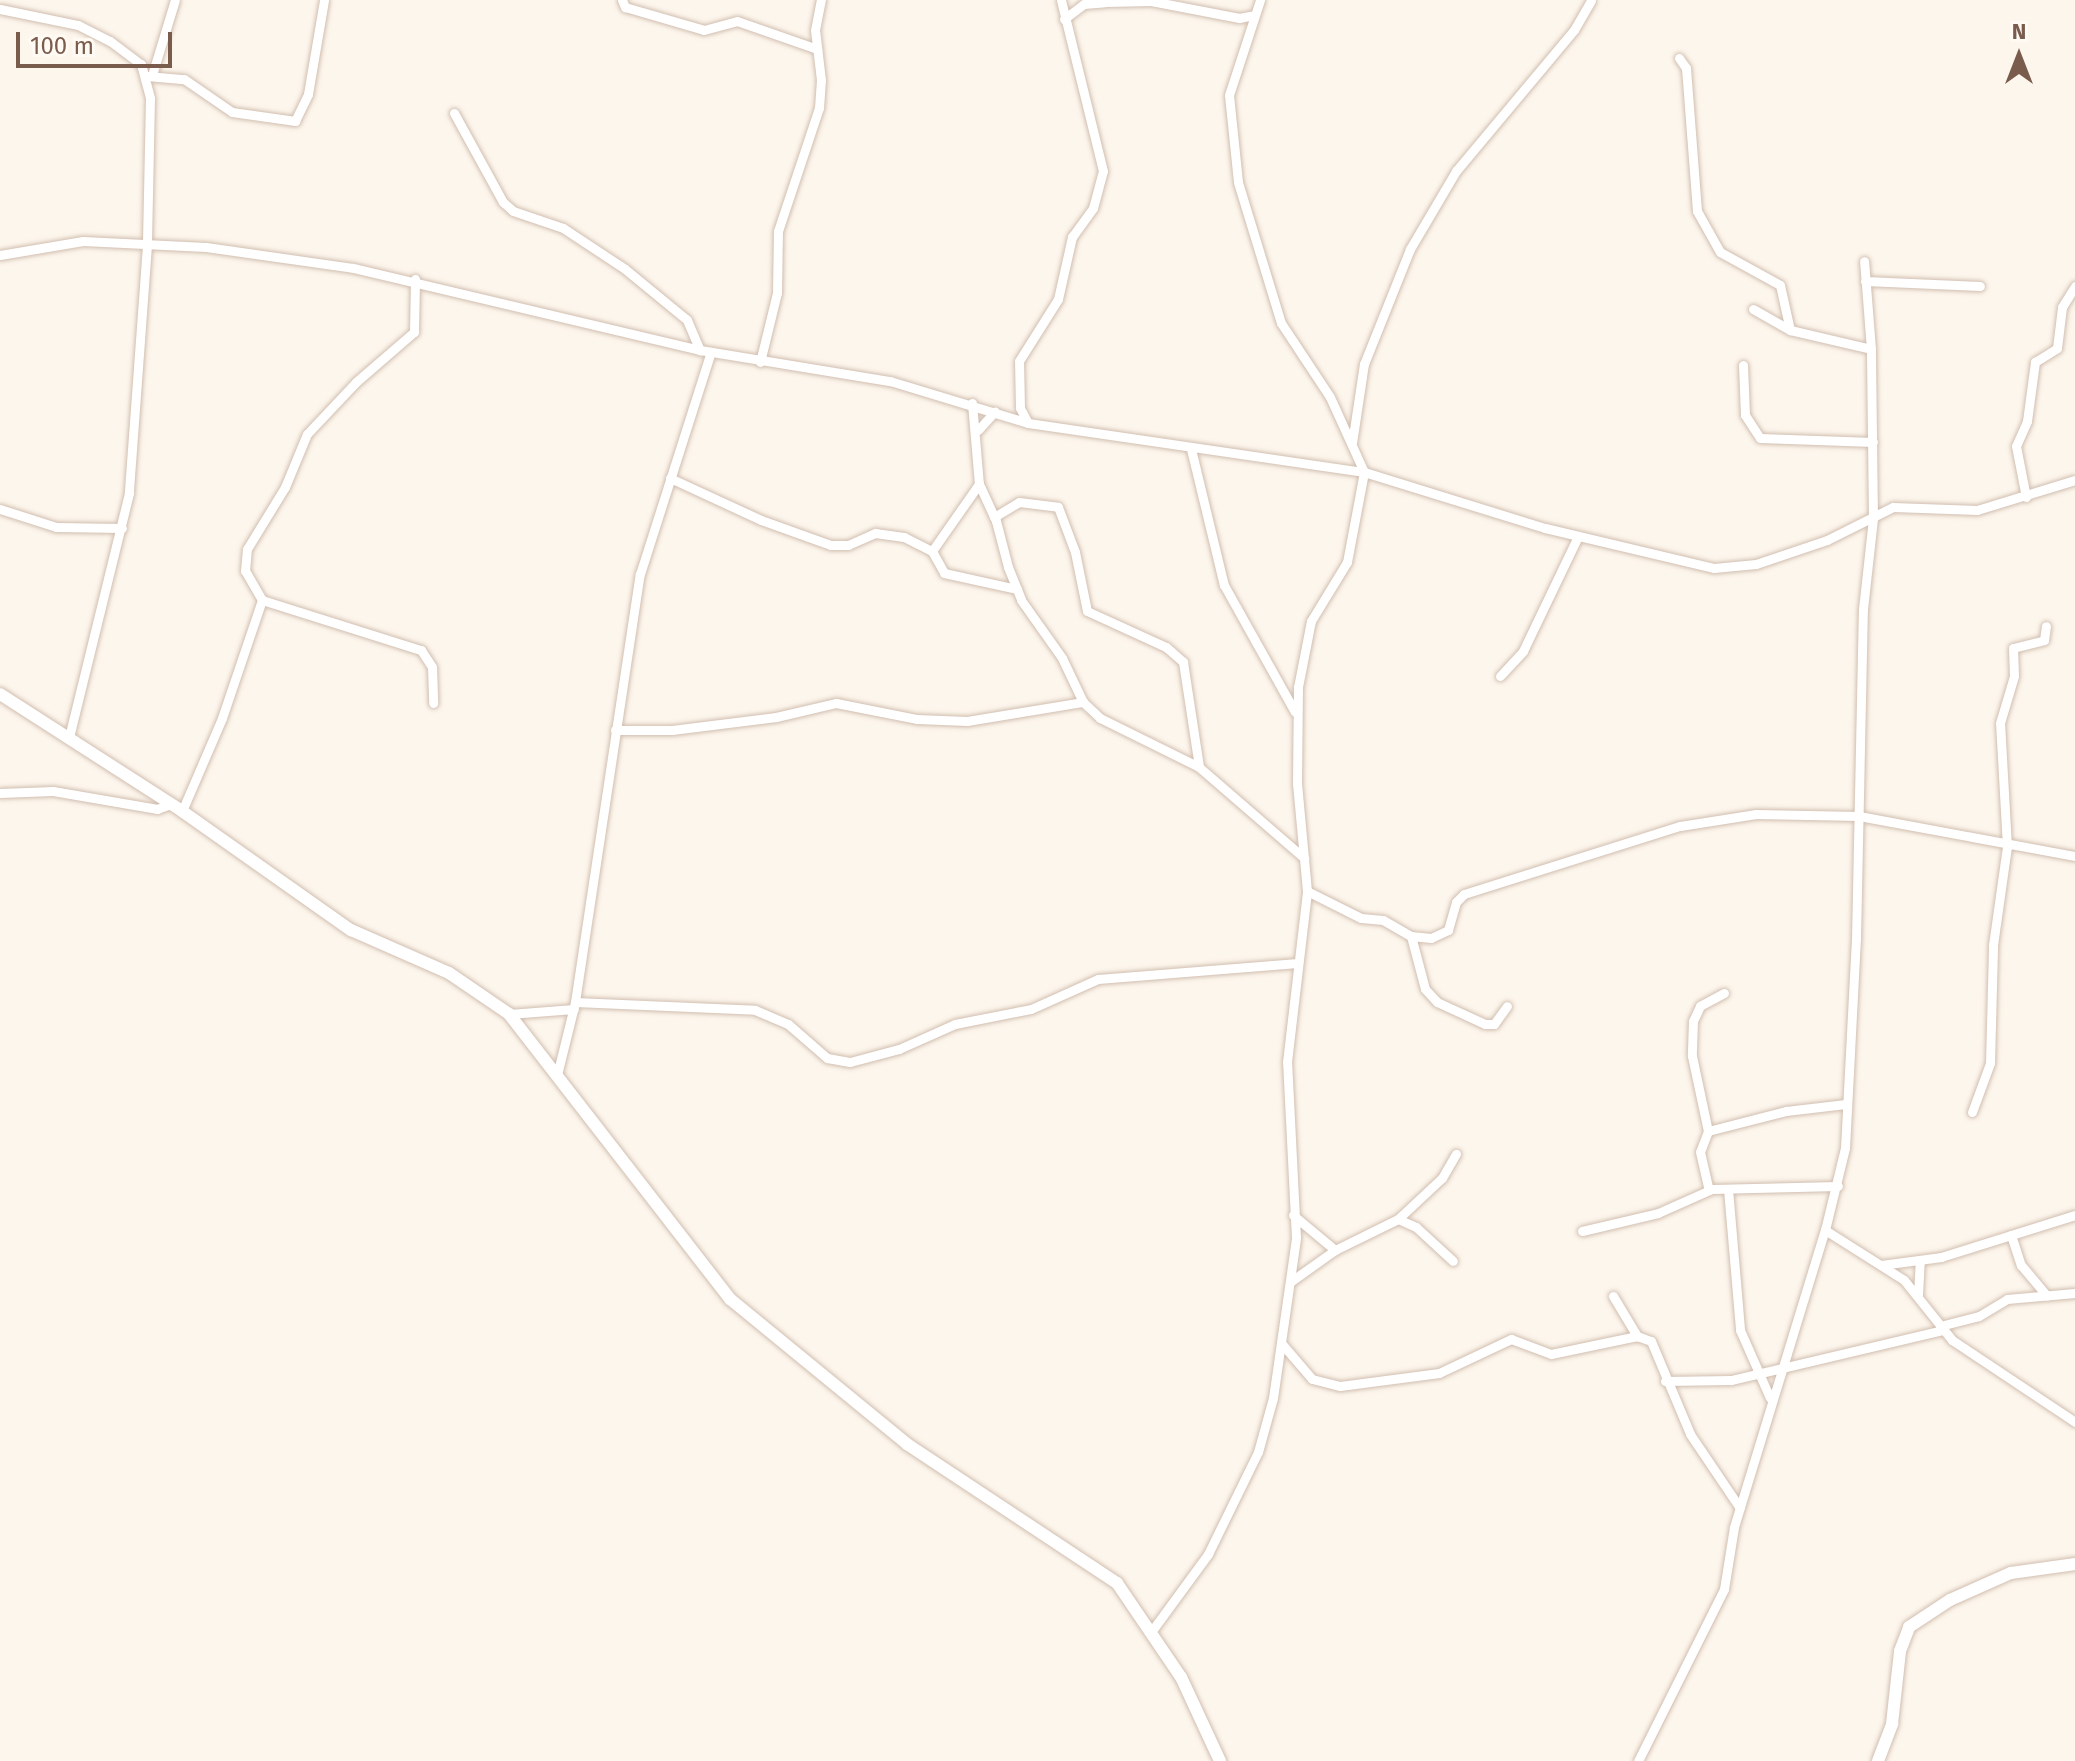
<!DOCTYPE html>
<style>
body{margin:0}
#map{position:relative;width:2075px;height:1761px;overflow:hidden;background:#fdf6ec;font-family:"Fira Sans",sans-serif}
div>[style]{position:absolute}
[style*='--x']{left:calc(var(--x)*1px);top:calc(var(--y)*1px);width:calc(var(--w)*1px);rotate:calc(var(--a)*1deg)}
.roads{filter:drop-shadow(0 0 2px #d1beb0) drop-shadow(0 0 2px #d1beb0)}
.minor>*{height:9px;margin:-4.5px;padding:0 4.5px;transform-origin:4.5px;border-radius:4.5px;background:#fff}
.tertiary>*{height:12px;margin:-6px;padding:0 6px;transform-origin:6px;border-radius:6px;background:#fff}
span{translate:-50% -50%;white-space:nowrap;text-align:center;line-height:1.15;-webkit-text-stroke:6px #fffaf3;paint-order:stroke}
.north{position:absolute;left:1979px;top:16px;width:80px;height:80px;-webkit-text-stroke:6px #fffaf3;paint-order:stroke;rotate:0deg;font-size:22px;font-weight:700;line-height:32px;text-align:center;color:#7a5c4d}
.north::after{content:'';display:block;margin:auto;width:28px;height:36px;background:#7a5c4d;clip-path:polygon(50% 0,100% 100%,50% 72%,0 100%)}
.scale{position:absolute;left:16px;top:32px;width:156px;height:36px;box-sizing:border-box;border:4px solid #7a5c4d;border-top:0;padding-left:10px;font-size:24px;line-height:28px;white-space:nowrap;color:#7a5c4d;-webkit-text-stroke:6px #fffaf3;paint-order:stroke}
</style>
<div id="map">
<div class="roads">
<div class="minor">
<i style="--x:622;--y:0;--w:8;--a:67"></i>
<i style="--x:625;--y:7;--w:82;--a:16.2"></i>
<i style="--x:704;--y:30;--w:34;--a:-15"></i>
<i style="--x:737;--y:21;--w:85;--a:19.3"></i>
<i style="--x:0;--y:9;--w:80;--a:11.6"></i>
<i style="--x:78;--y:25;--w:36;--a:27"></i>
<i style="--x:110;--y:41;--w:39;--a:37"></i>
<i style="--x:141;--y:64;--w:35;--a:75"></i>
<i style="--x:150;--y:98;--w:147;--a:91.2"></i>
<i style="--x:147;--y:245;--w:249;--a:94.2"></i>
<i style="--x:129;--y:493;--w:251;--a:103.8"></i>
<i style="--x:1064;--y:19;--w:25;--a:-37"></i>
<i style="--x:1084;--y:4;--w:21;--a:-5"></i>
<i style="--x:1105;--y:2;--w:46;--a:-1.2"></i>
<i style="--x:1151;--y:1;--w:90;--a:10.9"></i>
<i style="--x:1239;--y:18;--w:15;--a:-11"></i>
<i style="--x:1679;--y:58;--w:12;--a:55"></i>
<i style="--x:1686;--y:68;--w:143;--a:85.6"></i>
<i style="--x:1697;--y:211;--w:47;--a:60.7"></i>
<i style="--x:1720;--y:252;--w:68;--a:28.8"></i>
<i style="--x:1780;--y:285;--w:46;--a:77.5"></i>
<i style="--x:152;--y:75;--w:78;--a:-73"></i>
<i style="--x:147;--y:76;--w:37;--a:5"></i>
<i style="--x:184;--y:79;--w:58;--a:34.5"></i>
<i style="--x:232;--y:112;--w:64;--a:8.1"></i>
<i style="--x:295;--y:121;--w:30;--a:-64"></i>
<i style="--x:308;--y:94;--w:95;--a:-80.3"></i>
<i style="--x:454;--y:113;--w:102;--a:61.2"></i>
<i style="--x:503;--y:202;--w:13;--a:42"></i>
<i style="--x:513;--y:211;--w:53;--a:18.8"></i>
<i style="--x:563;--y:228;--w:74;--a:33.5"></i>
<i style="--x:625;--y:269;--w:80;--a:39.4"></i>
<i style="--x:687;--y:320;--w:33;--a:67"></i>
<i style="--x:0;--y:255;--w:84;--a:-9.6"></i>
<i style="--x:83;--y:241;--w:123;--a:2.8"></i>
<i style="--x:206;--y:247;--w:148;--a:8.1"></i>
<i style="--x:353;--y:268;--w:357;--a:13.3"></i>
<i style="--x:700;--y:350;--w:193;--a:9.3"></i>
<i style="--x:890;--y:381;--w:144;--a:16.9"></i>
<i style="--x:1028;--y:423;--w:340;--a:8.3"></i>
<i style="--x:1364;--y:472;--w:189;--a:17.2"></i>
<i style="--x:1545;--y:528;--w:174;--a:13.3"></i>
<i style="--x:1714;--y:568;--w:42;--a:-5.4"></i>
<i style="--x:1756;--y:564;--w:75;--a:-18.7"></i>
<i style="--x:1827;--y:540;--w:74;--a:-26.6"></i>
<i style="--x:1893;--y:507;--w:84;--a:2"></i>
<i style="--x:1977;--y:510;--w:102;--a:-17"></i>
<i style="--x:1865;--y:281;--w:115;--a:2.5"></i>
<i style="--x:1753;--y:309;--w:43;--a:29.6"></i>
<i style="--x:1790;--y:330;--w:83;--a:13.2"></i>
<i style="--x:760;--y:362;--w:71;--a:-76.2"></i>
<i style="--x:777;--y:293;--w:62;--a:-89.1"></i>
<i style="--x:778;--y:231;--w:130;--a:-71.6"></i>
<i style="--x:819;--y:108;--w:28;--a:-86"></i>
<i style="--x:821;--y:80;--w:50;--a:-96.8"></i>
<i style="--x:815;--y:30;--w:31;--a:-79"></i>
<i style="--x:1743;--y:365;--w:50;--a:87.7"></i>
<i style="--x:1745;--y:415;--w:27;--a:57"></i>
<i style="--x:1760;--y:438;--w:113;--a:2"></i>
<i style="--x:972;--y:403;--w:81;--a:85.1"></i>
<i style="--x:979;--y:484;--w:41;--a:65.3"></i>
<i style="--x:996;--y:521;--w:48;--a:75.4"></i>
<i style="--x:1008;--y:567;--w:35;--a:68"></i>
<i style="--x:1021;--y:600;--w:71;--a:54.7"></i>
<i style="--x:1062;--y:658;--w:49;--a:64.5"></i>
<i style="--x:1083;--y:702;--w:23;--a:43"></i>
<i style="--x:1100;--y:718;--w:110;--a:26.3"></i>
<i style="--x:1199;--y:767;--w:139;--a:40.9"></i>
<i style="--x:1028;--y:423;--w:17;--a:-118"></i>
<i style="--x:1020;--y:408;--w:47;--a:-91.2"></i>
<i style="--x:1019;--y:361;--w:73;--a:-57.8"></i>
<i style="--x:1058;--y:299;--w:64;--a:-77.3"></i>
<i style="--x:1072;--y:237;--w:36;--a:-54"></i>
<i style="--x:1093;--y:208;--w:38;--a:-75"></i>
<i style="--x:1103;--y:171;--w:176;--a:-103.8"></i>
<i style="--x:978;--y:430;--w:25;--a:-48"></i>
<i style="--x:1352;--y:443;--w:80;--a:-81.4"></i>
<i style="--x:1364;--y:364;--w:124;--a:-68.2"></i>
<i style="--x:1410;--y:249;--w:91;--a:-59.5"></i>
<i style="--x:1456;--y:171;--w:184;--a:-50.1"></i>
<i style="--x:1574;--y:30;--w:34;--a:-60"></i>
<i style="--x:1191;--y:449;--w:140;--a:76.4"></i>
<i style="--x:1224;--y:585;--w:145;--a:60.8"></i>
<i style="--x:670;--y:478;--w:100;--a:24.8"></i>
<i style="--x:761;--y:520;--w:74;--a:19.7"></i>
<i style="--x:831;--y:545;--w:17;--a:0"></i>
<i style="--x:848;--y:545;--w:30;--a:-24"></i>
<i style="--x:875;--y:533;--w:29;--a:8"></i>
<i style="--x:904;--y:537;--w:31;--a:27"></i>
<i style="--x:932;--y:551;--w:25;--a:61"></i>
<i style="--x:944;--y:573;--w:75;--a:12.4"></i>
<i style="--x:2026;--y:497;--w:52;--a:-101.1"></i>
<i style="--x:2016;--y:446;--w:27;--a:-66"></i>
<i style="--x:2027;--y:421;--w:60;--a:-82.3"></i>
<i style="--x:2035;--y:362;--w:26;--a:-32"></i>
<i style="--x:2057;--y:348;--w:41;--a:-83"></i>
<i style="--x:2062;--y:307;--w:25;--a:-58"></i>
<i style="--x:0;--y:509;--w:59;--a:17.8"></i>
<i style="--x:56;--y:527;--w:66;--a:0.9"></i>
<i style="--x:994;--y:517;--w:29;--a:-31"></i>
<i style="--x:1019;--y:502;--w:39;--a:7"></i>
<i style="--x:1058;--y:507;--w:48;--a:69.3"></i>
<i style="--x:1075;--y:552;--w:60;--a:78.5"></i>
<i style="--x:1087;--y:611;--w:87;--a:24.5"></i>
<i style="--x:1166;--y:647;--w:23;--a:41"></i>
<i style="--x:1183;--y:662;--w:106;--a:81.3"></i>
<i style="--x:932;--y:551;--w:82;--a:-55"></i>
<i style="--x:262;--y:600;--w:167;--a:17.5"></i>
<i style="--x:421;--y:650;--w:20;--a:57"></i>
<i style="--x:432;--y:667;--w:36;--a:88"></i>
<i style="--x:1500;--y:676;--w:34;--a:-47"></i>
<i style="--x:1523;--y:651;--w:127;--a:-64.4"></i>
<i style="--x:615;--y:730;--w:57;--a:0"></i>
<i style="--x:672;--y:730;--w:105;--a:-7.1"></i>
<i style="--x:776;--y:717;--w:62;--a:-13.1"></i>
<i style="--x:836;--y:703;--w:83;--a:11.2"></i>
<i style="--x:917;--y:719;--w:50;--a:2.3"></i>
<i style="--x:967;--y:721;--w:118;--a:-9.3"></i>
<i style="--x:0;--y:793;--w:53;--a:-2.2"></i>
<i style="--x:53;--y:791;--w:106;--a:9.8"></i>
<i style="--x:157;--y:809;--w:15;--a:-20"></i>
<i style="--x:182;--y:811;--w:101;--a:-66.7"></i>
<i style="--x:222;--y:718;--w:125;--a:-71.3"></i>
<i style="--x:262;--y:600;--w:34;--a:-120"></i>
<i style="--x:245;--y:571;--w:22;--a:-85"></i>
<i style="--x:247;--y:549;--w:73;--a:-58.5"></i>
<i style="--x:285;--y:487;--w:57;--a:-67.5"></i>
<i style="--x:307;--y:434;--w:71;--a:-46.7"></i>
<i style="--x:356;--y:382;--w:77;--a:-40.8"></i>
<i style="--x:414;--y:332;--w:53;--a:-88.9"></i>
<i style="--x:1307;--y:891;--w:60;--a:26.6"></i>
<i style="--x:1361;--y:918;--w:22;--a:5"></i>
<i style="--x:1383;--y:920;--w:32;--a:30"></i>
<i style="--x:1411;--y:936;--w:20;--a:6"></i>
<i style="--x:1431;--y:938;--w:19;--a:-25"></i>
<i style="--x:1448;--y:930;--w:29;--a:-74"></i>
<i style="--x:1456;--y:902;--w:11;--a:-45"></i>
<i style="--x:1464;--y:894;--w:226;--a:-17.5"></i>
<i style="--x:1680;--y:826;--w:77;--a:-9"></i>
<i style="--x:1756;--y:814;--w:103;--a:1.1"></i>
<i style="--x:1859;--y:816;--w:220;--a:10.5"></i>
<i style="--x:1411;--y:936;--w:55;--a:75.2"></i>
<i style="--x:1425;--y:989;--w:18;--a:47"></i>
<i style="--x:1437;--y:1002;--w:53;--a:24.6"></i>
<i style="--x:1485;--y:1024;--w:9;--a:0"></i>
<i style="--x:1494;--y:1024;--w:22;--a:-54"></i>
<i style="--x:1724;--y:993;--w:27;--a:152"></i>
<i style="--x:1700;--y:1006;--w:17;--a:115"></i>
<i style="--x:1693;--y:1021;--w:35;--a:92"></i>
<i style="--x:1692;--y:1056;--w:77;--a:78"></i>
<i style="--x:1708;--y:1131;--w:81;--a:-14.4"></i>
<i style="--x:1786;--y:1111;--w:60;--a:-6.7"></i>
<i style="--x:575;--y:1002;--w:180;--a:2.5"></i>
<i style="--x:755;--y:1010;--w:36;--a:23"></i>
<i style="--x:788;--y:1024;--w:52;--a:41.1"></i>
<i style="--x:827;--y:1058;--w:23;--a:10"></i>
<i style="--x:850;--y:1062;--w:51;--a:-14.9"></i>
<i style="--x:899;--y:1049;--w:61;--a:-24.1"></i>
<i style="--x:955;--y:1024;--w:77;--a:-11.2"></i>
<i style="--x:1031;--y:1009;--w:73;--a:-24.1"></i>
<i style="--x:1098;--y:979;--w:200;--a:-4.6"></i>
<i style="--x:509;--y:1014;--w:65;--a:-4.4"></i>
<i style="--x:557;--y:1075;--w:75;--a:-76.1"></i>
<i style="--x:575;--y:1002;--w:433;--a:-81.4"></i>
<i style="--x:640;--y:574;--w:233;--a:-72.3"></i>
<i style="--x:1972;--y:1112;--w:52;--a:-69.8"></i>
<i style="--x:1990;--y:1063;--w:118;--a:-88.5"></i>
<i style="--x:1993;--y:945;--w:99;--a:-81.9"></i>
<i style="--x:2007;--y:847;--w:124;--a:-93.2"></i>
<i style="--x:2000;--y:723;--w:49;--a:-73.4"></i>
<i style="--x:2014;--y:676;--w:28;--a:-92"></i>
<i style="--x:2013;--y:648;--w:32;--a:-14"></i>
<i style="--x:2044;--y:640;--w:14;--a:-82"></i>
<i style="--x:1708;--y:1131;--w:22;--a:111"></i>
<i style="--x:1700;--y:1152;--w:39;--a:77"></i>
<i style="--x:1728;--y:1189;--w:142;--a:85.1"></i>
<i style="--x:1740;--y:1330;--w:74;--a:66.2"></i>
<i style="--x:1293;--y:1215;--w:55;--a:39.8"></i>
<i style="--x:1398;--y:1219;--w:20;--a:24"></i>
<i style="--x:1416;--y:1227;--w:50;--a:42.6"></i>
<i style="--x:1825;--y:1230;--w:93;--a:32.3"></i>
<i style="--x:1904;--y:1280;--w:77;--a:51.3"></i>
<i style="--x:1952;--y:1340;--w:148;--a:33.7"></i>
<i style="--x:1582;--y:1231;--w:78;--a:-13.3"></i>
<i style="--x:1658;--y:1213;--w:59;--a:-24"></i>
<i style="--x:1712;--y:1189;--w:126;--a:-1.4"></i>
<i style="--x:2011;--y:1235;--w:32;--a:72"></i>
<i style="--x:2021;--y:1265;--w:40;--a:50"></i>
<i style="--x:1881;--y:1265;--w:61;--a:-7.6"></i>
<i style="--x:1941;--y:1257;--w:140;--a:-17.4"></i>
<i style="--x:1290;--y:1282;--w:55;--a:-35.4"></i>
<i style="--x:1335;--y:1250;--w:70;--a:-26.2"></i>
<i style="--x:1398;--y:1219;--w:60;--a:-43"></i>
<i style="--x:1442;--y:1178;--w:28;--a:-60"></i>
<i style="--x:1918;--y:1295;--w:35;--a:-87"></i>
<i style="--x:1613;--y:1296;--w:47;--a:59"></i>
<i style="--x:1940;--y:1326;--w:40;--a:-14.4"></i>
<i style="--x:1979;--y:1316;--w:33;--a:-31"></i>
<i style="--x:2007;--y:1299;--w:68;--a:-5"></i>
<i style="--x:1282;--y:1344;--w:46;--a:49.4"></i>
<i style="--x:1312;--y:1379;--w:29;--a:14"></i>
<i style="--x:1340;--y:1386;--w:100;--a:-7.5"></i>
<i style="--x:1439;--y:1373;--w:80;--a:-25.3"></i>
<i style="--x:1511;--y:1339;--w:43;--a:20.6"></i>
<i style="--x:1551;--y:1354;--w:88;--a:-11.8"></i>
<i style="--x:1637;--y:1336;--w:15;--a:20"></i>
<i style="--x:1651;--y:1341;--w:101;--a:67.2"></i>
<i style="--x:1690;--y:1434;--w:89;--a:56"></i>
<i style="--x:1665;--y:1381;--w:66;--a:-0.9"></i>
<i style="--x:1731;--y:1380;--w:217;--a:-13.3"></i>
<i style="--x:1151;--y:1632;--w:97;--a:-53.8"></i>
<i style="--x:1208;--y:1554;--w:114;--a:-63.9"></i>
<i style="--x:1258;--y:1452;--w:56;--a:-74.5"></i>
<i style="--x:1273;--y:1398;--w:162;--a:-81.8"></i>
<i style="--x:1296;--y:1238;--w:176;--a:-92.9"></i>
<i style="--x:1287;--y:1062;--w:172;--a:-83.3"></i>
<i style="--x:1307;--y:891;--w:108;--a:-95.3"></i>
<i style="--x:1297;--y:783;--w:96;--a:-89.4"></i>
<i style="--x:1298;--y:687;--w:67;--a:-78.9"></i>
<i style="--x:1311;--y:621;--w:69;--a:-58.6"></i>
<i style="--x:1347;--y:562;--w:92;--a:-79.3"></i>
<i style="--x:1364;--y:472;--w:82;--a:-114.4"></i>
<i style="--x:1330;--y:397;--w:89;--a:-123.5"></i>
<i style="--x:1281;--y:323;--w:147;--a:-107"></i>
<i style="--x:1238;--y:182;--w:87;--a:-95.9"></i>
<i style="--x:1229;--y:95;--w:100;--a:-71.9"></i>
<i style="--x:1638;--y:1761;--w:192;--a:-63.4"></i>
<i style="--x:1724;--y:1589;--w:63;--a:-80.8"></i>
<i style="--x:1734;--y:1527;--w:311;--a:-73"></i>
<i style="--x:1825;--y:1230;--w:84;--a:-76.3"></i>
<i style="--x:1845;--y:1148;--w:209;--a:-87"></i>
<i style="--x:1856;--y:939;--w:330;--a:-88.8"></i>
<i style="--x:1863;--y:609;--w:91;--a:-83.7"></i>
<i style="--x:1873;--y:519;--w:170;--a:-90.7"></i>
<i style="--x:1871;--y:349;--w:88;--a:-94.5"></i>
</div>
<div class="tertiary">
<i style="--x:0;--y:694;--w:216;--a:32.7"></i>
<i style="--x:182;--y:811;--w:207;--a:35.2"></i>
<i style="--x:351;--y:930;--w:107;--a:23.7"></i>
<i style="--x:449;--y:973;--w:73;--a:34.3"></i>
<i style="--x:509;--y:1014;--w:361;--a:52.2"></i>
<i style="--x:730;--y:1299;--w:229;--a:39.3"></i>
<i style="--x:907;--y:1444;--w:252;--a:33.5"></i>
<i style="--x:1117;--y:1583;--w:114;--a:55.8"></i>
<i style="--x:1181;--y:1677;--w:93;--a:65.1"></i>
<i style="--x:1878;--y:1761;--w:40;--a:-69"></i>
<i style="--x:1892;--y:1724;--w:73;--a:-83.7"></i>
<i style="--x:1900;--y:1651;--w:26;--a:-69"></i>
<i style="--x:1909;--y:1627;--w:49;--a:-33.4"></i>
<i style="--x:1950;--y:1600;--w:67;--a:-23.9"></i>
<i style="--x:2011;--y:1573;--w:65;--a:-8"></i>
</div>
</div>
<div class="north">N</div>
<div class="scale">100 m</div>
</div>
